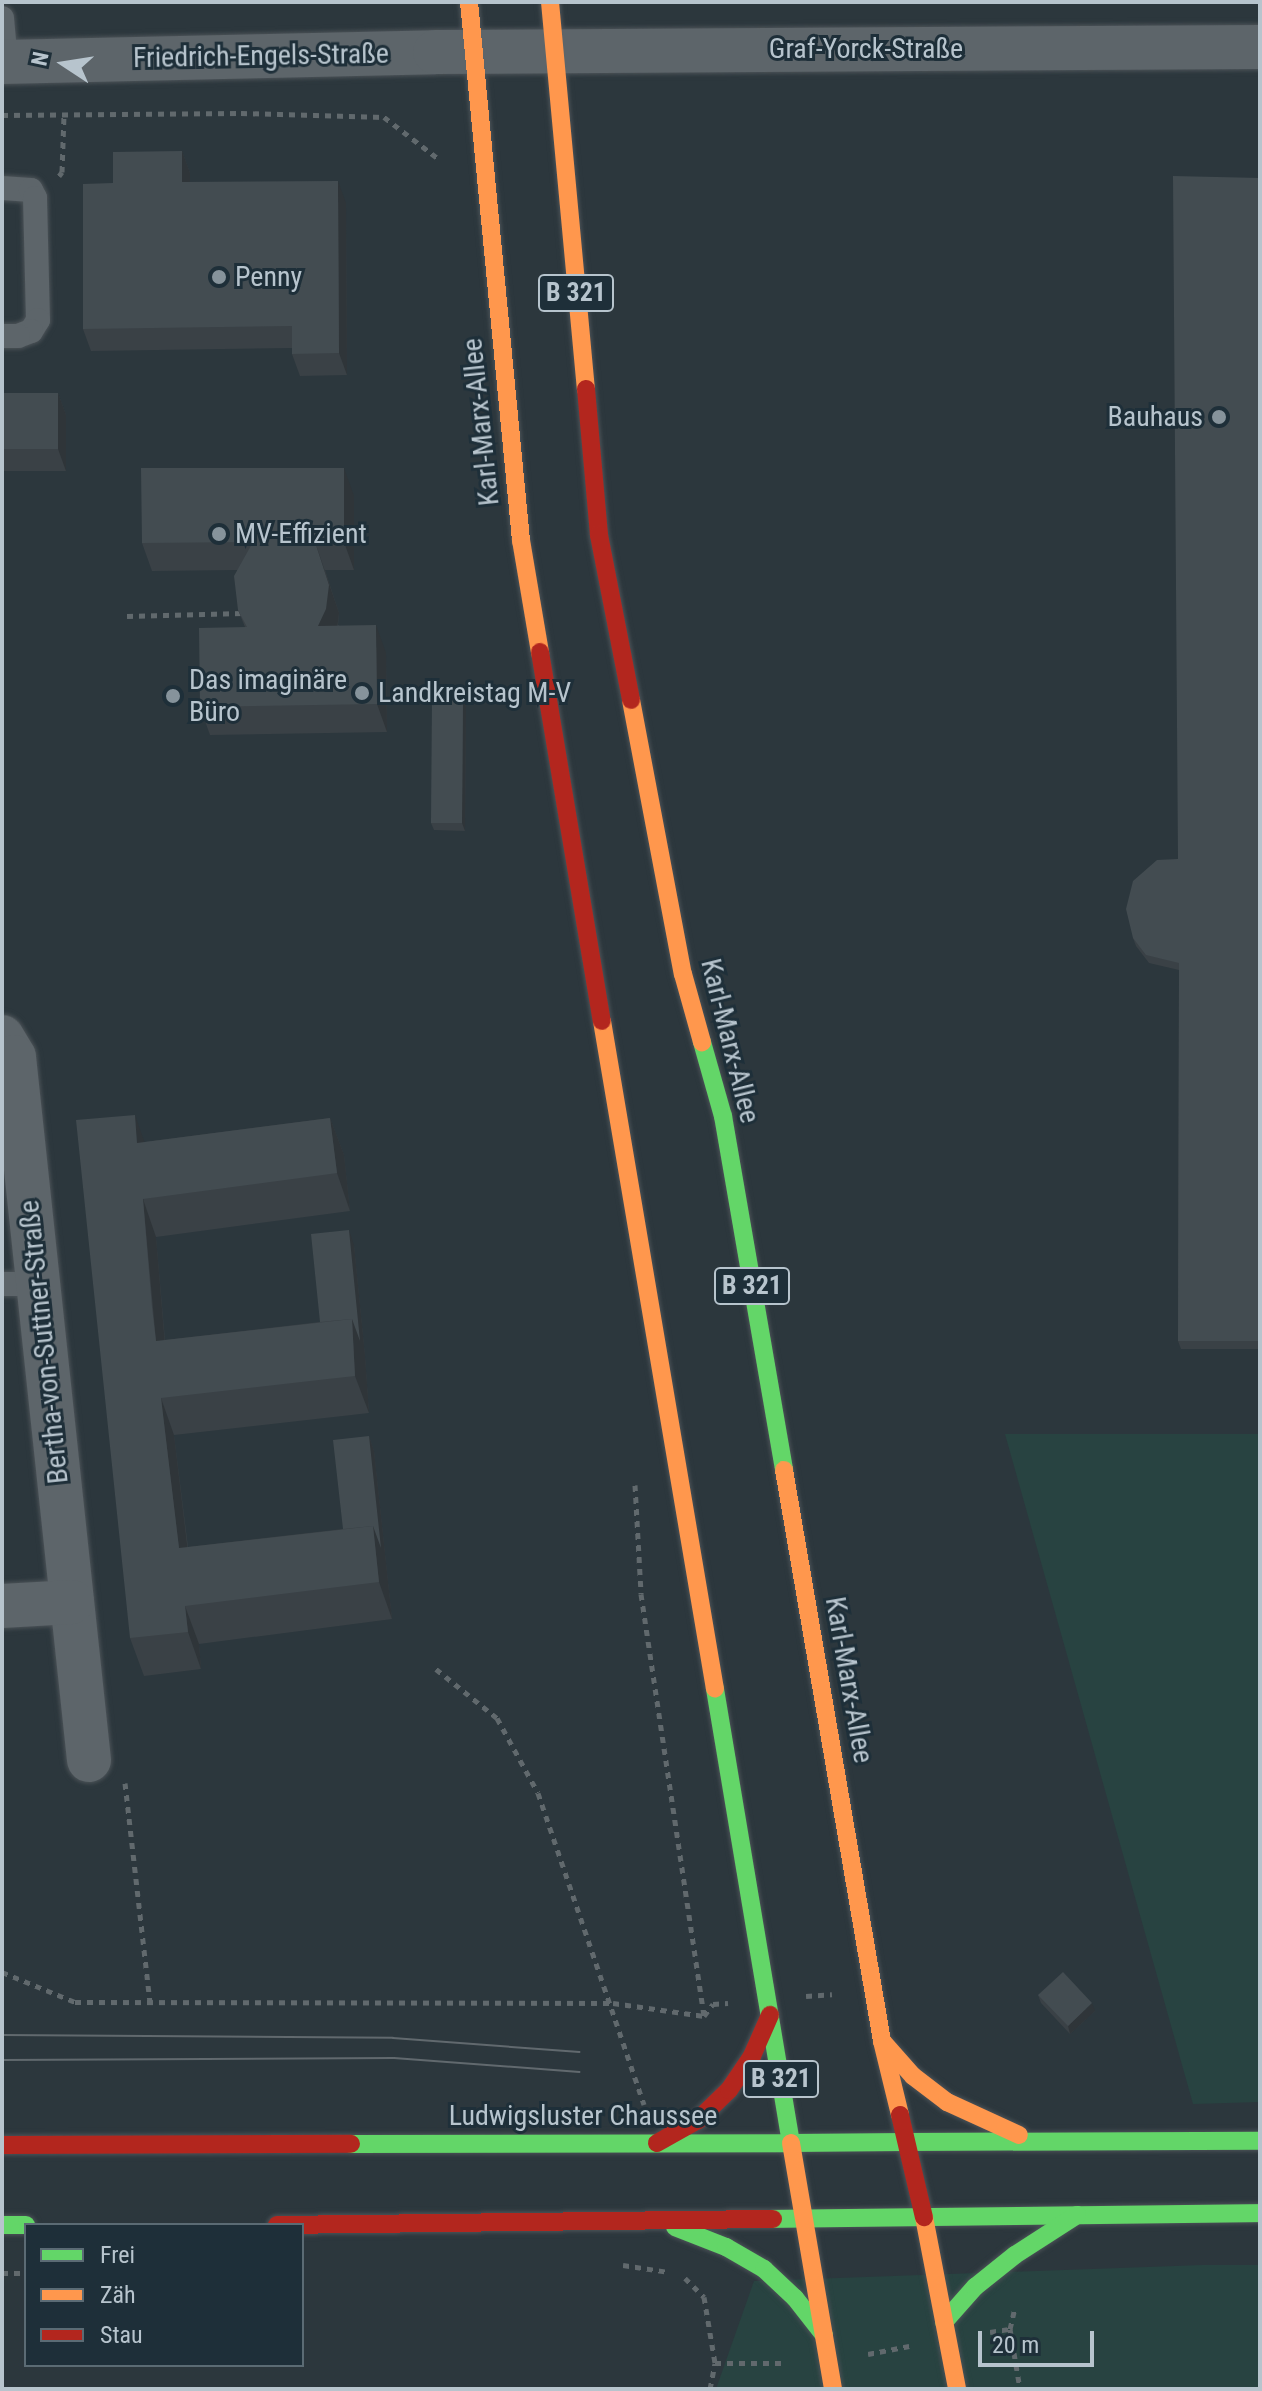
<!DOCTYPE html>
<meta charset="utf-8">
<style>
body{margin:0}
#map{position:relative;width:1262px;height:2391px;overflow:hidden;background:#2c373d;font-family:"Roboto Condensed",sans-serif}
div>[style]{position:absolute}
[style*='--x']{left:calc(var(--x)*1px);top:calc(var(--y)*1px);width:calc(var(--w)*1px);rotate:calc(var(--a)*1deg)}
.green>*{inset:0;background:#284341}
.path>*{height:5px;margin-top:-2.5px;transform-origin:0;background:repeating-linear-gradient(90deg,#61696d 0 6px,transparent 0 12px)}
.roads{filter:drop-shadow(0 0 2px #4b5257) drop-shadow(0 0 2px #4b5257)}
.lane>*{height:24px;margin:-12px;padding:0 12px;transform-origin:12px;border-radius:12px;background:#5d656a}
.street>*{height:44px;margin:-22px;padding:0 22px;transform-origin:22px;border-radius:22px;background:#5d656a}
.fast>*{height:18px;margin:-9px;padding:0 9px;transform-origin:9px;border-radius:9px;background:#63d668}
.slow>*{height:18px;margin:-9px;padding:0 9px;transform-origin:9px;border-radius:9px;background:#ff974d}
.jam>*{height:18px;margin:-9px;padding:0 9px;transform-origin:9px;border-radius:9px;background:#b3261e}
.tram>*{height:2px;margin:-1px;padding:0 1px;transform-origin:1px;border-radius:1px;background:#61696e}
.wall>*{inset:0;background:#3a4146}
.shaded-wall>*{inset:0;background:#2f3539}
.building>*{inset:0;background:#434c51}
.dots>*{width:22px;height:22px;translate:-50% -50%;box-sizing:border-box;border:4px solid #1e2f39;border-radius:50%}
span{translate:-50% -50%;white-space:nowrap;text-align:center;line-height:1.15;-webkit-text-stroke:6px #1e2f39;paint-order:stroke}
.shield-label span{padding:2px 6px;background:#1e2f39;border:2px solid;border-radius:6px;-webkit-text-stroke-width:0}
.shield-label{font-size:26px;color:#b7c4cd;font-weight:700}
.street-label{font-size:28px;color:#b7c4cd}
.poi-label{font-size:28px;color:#b7c4cd}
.left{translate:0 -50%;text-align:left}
.right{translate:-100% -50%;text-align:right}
.frame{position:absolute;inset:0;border:4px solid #b7c4cd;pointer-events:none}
.legend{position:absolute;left:24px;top:2223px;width:280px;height:144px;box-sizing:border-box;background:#1e2f39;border:2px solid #5b6b74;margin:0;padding:10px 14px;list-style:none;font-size:24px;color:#b7c4cd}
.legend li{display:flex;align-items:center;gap:16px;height:40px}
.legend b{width:40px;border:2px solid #5b6b74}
.north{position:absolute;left:24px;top:24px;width:80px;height:80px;-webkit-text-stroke:6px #1e2f39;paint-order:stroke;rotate:282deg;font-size:22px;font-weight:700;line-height:32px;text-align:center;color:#b7c4cd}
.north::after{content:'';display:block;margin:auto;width:28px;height:36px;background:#b7c4cd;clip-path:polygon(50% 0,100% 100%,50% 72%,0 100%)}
.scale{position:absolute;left:978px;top:2331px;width:116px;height:36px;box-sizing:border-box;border:4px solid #b7c4cd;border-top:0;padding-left:10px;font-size:24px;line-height:28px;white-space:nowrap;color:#b7c4cd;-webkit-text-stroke:6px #1e2f39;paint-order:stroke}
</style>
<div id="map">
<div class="green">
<i style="clip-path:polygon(1005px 1434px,1260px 1434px,1260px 2102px,1193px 2104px)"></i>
<i style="clip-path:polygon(1202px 2265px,1260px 2265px,1260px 2389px,716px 2389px,754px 2281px)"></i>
</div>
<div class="path">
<i style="--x:2;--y:115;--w:239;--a:-0.5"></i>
<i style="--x:241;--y:113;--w:143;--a:1.6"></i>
<i style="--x:384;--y:117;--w:71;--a:37.5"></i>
<i style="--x:59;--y:176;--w:5;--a:-53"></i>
<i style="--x:62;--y:172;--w:58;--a:-88"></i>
<i style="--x:127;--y:616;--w:116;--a:-1.5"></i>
<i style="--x:635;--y:1485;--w:109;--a:86.8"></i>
<i style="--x:641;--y:1594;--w:427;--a:81.5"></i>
<i style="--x:436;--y:1669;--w:78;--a:38.8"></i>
<i style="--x:497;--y:1718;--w:85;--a:61.3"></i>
<i style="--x:538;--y:1793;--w:329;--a:71.2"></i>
<i style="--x:125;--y:1783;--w:221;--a:83.5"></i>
<i style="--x:2;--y:1972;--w:79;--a:22.3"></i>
<i style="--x:75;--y:2002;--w:538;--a:0.11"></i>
<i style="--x:613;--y:2003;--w:92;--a:8.1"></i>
<i style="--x:704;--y:2016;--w:15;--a:-53"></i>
<i style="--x:713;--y:2004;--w:15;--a:-4"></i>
<i style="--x:806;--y:1996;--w:26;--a:-4"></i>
<i style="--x:623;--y:2265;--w:47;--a:8.7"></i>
<i style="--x:2;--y:2273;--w:24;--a:0"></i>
<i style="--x:685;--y:2278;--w:27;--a:45"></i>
<i style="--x:704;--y:2297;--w:67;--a:80.5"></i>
<i style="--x:715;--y:2363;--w:71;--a:0"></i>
<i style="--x:1010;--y:2329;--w:61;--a:80.5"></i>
<i style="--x:990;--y:2332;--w:20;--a:-9"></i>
<i style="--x:1010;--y:2329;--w:22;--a:-77"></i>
<i style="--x:868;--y:2354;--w:42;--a:-11"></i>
<i style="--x:710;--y:2389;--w:26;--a:-79"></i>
</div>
<div class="roads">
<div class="lane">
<i style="--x:2;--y:18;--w:44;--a:84.8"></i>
<i style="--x:2;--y:188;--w:29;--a:4"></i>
<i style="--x:31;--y:190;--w:9;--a:63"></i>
<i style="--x:35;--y:198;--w:122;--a:88.6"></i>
<i style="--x:38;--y:320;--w:13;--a:122"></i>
<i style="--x:31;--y:331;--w:14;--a:159"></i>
<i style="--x:18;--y:336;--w:16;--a:180"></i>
<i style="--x:2;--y:1284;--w:34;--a:0"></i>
</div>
<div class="street">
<i style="--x:2;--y:62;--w:433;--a:-1.3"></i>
<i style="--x:435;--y:52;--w:825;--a:-0.35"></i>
<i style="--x:2;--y:1037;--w:23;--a:59"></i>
<i style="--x:14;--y:1057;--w:707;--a:83.91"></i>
<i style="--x:2;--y:1606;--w:70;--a:-3.3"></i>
</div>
<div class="fast">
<i style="--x:702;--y:1042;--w:77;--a:74.2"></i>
<i style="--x:723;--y:1116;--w:359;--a:80.2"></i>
<i style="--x:715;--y:1689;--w:460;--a:80.5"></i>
<i style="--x:791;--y:2143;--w:114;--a:-0.5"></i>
<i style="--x:905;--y:2142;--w:355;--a:-0.2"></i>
<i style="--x:351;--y:2144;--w:440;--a:-0.1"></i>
<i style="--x:773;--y:2219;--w:487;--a:-0.7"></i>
<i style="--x:2;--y:2225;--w:24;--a:0"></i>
<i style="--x:675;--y:2227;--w:55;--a:21.4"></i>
<i style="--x:726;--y:2247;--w:44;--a:30.1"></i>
<i style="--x:764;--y:2269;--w:42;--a:43.1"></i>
<i style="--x:795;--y:2298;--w:47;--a:51.9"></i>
<i style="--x:944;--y:2322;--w:47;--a:-48.5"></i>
<i style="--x:975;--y:2287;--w:51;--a:-38.7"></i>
<i style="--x:1015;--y:2255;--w:74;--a:-32.8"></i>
</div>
<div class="slow">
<i style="--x:469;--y:2;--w:541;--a:84.48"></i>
<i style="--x:521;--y:540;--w:114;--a:80.4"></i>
<i style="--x:550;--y:2;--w:389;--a:84.7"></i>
<i style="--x:631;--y:700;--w:279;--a:79.3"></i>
<i style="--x:683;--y:974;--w:71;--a:74.4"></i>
<i style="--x:602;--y:1021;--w:677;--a:80.4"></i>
<i style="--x:784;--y:1470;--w:579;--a:80.26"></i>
<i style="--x:882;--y:2041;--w:76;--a:76.3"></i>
<i style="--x:882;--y:2041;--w:47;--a:48.5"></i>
<i style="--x:913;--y:2076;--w:43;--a:37.4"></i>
<i style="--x:947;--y:2102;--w:79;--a:24.6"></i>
<i style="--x:791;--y:2143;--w:250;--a:80.3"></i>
<i style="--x:924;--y:2217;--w:175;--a:79.1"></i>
</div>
<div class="jam">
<i style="--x:586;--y:389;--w:147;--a:84.9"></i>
<i style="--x:599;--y:535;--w:168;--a:79"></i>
<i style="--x:540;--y:652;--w:374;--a:80.5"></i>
<i style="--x:900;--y:2115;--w:105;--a:76.8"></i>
<i style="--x:657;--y:2143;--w:47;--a:-29.3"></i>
<i style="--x:698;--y:2120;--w:43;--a:-44.1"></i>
<i style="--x:729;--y:2090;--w:41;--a:-55.9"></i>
<i style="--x:752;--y:2056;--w:45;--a:-66.3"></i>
<i style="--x:2;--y:2145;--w:349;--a:-0.2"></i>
<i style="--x:277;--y:2225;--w:496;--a:-0.7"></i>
</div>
</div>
<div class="tram">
<i style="--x:2;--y:2035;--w:391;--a:0.4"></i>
<i style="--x:393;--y:2038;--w:187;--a:4.3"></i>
<i style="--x:2;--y:2060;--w:392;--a:-0.3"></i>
<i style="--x:394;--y:2058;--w:186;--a:4.3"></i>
</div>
<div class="wall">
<i style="clip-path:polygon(182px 151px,190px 173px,190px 182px,346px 203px,347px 375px,300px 376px,292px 354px,292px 348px,91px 351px,83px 329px,113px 183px)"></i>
<i style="clip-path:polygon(1260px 178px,1260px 1349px,1181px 1349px,1178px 1341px,1179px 970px,1149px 963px,1136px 946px,1133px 938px,1178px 859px)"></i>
<i style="clip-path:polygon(2px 393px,58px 393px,66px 415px,66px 471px,2px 471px)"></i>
<i style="clip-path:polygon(354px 496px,354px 570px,325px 570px,339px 613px,338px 625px,386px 653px,387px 732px,210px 735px,200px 707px,245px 627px,238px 610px,237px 570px,152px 571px,142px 543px)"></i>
<i style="clip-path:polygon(463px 699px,466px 707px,465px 831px,434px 830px,431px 823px)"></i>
<i style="clip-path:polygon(330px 1118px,344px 1155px,350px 1211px,156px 1237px,165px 1340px,320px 1322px,354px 1245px,365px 1356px,369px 1413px,174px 1435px,188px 1547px,343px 1529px,369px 1436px,374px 1451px,392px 1619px,199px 1644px,201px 1669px,144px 1676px,130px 1638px,145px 1142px)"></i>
<i style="clip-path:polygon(1038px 1995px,1095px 2011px,1070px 2034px,1041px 2003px)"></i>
</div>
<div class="shaded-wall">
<i style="clip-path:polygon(182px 151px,190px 173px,190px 204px,182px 182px)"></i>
<i style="clip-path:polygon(338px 181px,346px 203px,347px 375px,339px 353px)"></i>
<i style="clip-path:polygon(58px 393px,66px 415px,66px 471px,58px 449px)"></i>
<i style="clip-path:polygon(344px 468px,354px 496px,354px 570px,344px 542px)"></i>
<i style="clip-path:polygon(315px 542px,339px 613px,336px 637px,318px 626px)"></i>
<i style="clip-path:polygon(376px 625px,386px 653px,387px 732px,377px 704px)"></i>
<i style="clip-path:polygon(463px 699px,466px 707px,465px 831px,462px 823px)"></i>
<i style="clip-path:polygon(135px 1115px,148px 1152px,137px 1143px)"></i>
<i style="clip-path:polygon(330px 1118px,344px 1155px,350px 1211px,337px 1173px)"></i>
<i style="clip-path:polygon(143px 1199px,156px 1237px,165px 1345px,156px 1341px)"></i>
<i style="clip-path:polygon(349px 1230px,354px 1245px,365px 1356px,369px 1413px,355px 1376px,352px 1319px)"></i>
<i style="clip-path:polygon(161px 1398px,174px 1435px,192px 1586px,179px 1548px)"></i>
<i style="clip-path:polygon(369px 1436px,374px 1451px,392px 1619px,379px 1582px,373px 1526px)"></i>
<i style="clip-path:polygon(185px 1606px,199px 1644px,201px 1669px,188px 1632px)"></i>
<i style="clip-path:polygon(1092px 2003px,1095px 2011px,1070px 2034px,1068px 2026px)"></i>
</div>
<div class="building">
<i style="clip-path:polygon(182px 151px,182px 182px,338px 181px,339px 353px,292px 354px,292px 326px,83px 329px,83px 184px,113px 183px,113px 152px)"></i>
<i style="clip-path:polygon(1173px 176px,1260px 178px,1260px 1341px,1178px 1341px,1179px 963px,1146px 955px,1133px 938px,1126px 909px,1133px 881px,1157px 860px,1178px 859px)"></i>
<i style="clip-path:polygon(2px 393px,58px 393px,58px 449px,2px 449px)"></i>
<i style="clip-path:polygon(141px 468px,344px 468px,344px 542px,315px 542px,329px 585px,326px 609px,318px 626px,376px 625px,377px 704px,200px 707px,199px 628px,247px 627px,238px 610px,234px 576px,253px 542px,142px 543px)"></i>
<i style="clip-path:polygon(432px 699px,463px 699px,462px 823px,431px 823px)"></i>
<i style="clip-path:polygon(135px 1115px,137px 1143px,330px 1118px,337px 1173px,143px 1199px,152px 1307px,156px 1341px,352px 1319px,355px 1376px,161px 1398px,179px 1548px,373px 1526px,379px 1582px,185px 1606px,188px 1632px,130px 1638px,76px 1120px)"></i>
<i style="clip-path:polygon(349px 1230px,360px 1341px,352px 1319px,320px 1322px,311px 1234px)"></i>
<i style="clip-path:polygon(369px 1436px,381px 1548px,373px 1526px,343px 1529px,333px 1440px)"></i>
<i style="clip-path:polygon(1063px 1972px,1092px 2003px,1068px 2026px,1038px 1995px)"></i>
</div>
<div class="dots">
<i style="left:219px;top:277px;background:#86939b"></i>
<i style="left:1219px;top:417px;background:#86939b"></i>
<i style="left:219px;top:534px;background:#86939b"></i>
<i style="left:362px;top:693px;background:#86939b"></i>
<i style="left:173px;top:696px;background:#86939b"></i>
</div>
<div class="shield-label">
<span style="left:576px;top:293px">B 321</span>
<span style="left:752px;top:1286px">B 321</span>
<span style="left:781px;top:2079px">B 321</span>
</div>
<div class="street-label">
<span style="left:866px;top:49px">Graf-Yorck-Straße</span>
<span style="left:261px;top:56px;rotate:-1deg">Friedrich-Engels-Straße</span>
<span style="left:481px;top:422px;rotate:-96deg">Karl-Marx-Allee</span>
<span style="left:730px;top:1041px;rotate:76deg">Karl-Marx-Allee</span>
<span style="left:44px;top:1342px;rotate:-96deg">Bertha-von-Suttner-Straße</span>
<span style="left:849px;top:1680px;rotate:80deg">Karl-Marx-Allee</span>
<span style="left:583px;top:2116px">Ludwigsluster Chaussee</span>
</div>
<div class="poi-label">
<span class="left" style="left:235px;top:277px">Penny</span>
<span class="right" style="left:1203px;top:417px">Bauhaus</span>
<span class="left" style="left:235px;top:534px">MV-Effizient</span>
<span class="left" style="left:189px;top:696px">Das imaginäre<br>Büro</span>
<span class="left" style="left:378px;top:693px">Landkreistag M-V</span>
</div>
<div class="frame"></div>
<ul class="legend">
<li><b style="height:10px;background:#63d668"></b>Frei</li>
<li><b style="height:10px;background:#ff974d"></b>Zäh</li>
<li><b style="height:10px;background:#b3261e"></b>Stau</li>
</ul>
<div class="north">N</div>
<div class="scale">20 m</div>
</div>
